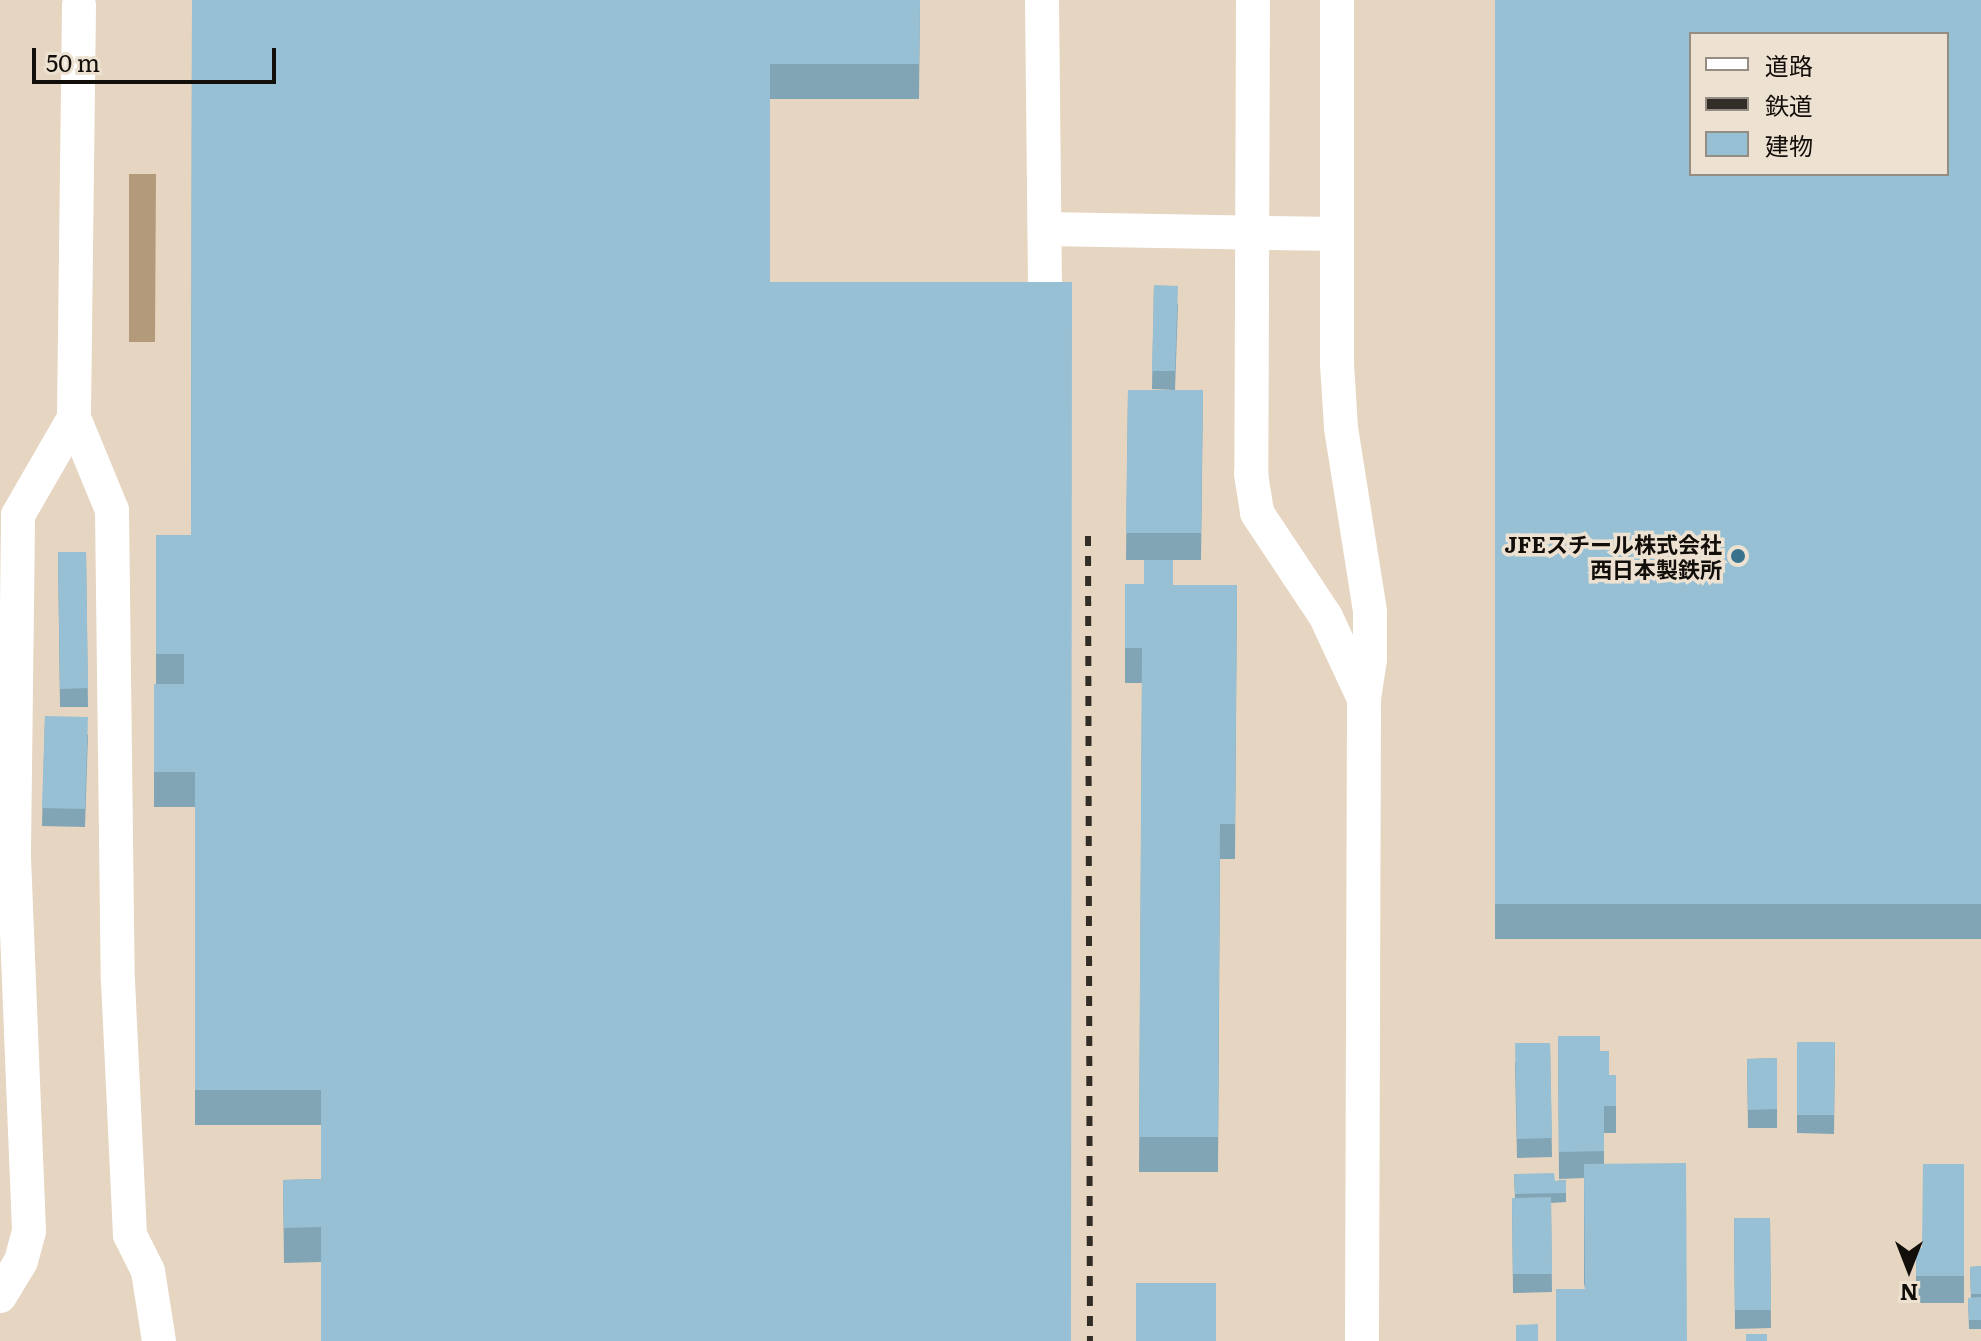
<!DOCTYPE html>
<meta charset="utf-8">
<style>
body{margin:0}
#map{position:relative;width:1981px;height:1341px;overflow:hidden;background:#ede1d2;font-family:Literata,"Noto Sans JP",serif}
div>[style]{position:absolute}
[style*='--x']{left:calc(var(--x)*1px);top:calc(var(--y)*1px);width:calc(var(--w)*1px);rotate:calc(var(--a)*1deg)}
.built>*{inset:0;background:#e6d5c0}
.water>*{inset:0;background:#b39a7b}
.minor>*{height:34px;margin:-17px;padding:0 17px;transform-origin:17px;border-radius:17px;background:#fff}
.rail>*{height:6px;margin-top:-3px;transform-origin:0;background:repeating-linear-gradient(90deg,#332d27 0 10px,transparent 0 20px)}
.wall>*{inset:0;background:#82a5b6}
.building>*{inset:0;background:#97c0d4}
.dots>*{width:22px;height:22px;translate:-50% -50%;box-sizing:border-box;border:4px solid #ede1d2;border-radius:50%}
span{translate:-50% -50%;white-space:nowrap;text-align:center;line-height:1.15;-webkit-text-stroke:7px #ede1d2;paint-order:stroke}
.poi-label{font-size:22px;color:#120e09;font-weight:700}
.right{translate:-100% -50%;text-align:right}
.legend{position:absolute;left:1689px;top:32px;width:260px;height:144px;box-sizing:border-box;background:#ede1d2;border:2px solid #958d82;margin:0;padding:10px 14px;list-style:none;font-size:24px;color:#120e09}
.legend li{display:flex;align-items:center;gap:16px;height:40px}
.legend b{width:40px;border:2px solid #958d82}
.north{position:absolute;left:1869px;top:1229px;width:80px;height:80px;-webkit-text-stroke:6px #ede1d2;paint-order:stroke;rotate:180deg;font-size:22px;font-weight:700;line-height:32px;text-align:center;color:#120e09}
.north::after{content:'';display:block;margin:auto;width:28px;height:36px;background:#120e09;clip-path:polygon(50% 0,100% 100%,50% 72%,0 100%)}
.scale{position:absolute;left:32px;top:48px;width:244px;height:36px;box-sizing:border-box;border:4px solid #120e09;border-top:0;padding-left:10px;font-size:24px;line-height:28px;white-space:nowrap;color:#120e09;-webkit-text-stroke:6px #ede1d2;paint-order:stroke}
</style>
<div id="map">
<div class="built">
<i style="clip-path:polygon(evenodd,0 0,1981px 0,1981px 1341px,0 1341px,0 0,1691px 34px,1947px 34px,1947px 174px,1691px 174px,1691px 34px)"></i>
</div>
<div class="water">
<i style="clip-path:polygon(129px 174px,156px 174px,155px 342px,129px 342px)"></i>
</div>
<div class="minor">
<i style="--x:1042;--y:0;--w:298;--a:89.4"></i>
<i style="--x:1253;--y:0;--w:474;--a:90.2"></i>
<i style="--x:1251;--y:474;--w:39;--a:81"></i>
<i style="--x:1257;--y:513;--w:125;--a:56.4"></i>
<i style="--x:1326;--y:617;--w:90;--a:65.1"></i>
<i style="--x:1337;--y:0;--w:364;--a:90"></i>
<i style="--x:1337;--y:364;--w:64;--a:86.4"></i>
<i style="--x:1341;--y:428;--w:186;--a:81"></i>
<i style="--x:1370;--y:612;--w:47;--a:90"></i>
<i style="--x:1370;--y:659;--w:40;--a:98.5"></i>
<i style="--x:1364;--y:699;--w:642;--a:90.18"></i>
<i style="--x:79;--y:5;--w:413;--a:90.7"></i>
<i style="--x:74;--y:418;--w:100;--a:67.6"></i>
<i style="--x:112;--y:510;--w:471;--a:89.3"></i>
<i style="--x:118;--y:981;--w:254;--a:87.3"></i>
<i style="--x:130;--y:1235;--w:40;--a:63.4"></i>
<i style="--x:148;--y:1271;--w:71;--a:81.1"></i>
<i style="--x:1045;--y:229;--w:292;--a:1"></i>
<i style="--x:0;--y:1296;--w:41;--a:-59"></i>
<i style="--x:21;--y:1261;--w:31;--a:-75"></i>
<i style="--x:29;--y:1231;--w:381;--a:-92.3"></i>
<i style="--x:14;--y:850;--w:335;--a:-89.3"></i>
<i style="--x:18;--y:515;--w:112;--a:-60"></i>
</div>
<div class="rail">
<i style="--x:1088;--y:536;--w:805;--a:89.86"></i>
</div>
<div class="wall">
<i style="clip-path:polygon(192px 0,920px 0,919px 99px,770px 99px,321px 1262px,284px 1263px,283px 1180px,321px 1179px,321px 1125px,195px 1125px,195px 807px,154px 807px,154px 684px,156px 684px,156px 535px,191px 535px)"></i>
<i style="clip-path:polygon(1495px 0,1981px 0,1981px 939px,1495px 939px)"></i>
<i style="clip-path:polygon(1154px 285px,1178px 304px,1175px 390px,1152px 389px)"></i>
<i style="clip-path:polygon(1128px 390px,1203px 390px,1201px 560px,1173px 560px,1173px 585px,1237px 585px,1235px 859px,1220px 859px,1218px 1172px,1139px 1172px,1142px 683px,1125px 683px,1125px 584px,1144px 584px,1144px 560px,1126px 560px)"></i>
<i style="clip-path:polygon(58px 552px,86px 552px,88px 707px,60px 707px)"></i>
<i style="clip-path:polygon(45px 716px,88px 735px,85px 827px,42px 826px)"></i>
<i style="clip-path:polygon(1558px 1036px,1600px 1051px,1609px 1075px,1616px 1075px,1616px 1133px,1604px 1133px,1604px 1164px,1584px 1289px,1584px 1178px,1559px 1179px)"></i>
<i style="clip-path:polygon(1797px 1042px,1835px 1042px,1834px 1134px,1797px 1133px)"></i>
<i style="clip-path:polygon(1550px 1043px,1552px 1157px,1517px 1158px,1515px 1062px)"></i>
<i style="clip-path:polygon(1777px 1058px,1777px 1128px,1748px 1128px,1747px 1059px)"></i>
<i style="clip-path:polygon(1964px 1164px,1964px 1303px,1916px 1303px,1916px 1248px,1922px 1248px)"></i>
<i style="clip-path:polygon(1514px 1174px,1555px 1181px,1566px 1180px,1566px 1202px,1551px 1203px,1552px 1292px,1513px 1293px,1512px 1198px,1515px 1198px)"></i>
<i style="clip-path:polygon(1734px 1218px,1770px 1218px,1771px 1328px,1735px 1329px)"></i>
<i style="clip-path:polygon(1981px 1266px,1981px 1329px,1969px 1329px,1968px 1298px,1971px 1298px,1970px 1267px)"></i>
</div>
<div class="building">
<i style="clip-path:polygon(192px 0,920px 0,919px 64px,770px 64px,770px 282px,1072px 282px,1071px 1341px,321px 1341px,321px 1227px,284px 1228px,283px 1180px,321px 1179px,321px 1090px,195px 1090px,195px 772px,154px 772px,154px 684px,184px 684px,184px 654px,156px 654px,156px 535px,191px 535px)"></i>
<i style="clip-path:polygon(evenodd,1495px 0,1981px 0,1981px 904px,1495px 904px,1495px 0,1691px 34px,1947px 34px,1947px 174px,1691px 174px,1691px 34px)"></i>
<i style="clip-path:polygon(1154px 285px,1178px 286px,1175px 371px,1152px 371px)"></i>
<i style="clip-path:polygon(1128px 390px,1203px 390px,1201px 533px,1126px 533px)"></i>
<i style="clip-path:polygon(58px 552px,86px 552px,88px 688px,60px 689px)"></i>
<i style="clip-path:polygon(1144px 560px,1173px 560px,1173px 585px,1237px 585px,1235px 824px,1220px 824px,1218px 1137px,1139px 1137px,1142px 648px,1125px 648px,1125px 584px,1144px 584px)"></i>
<i style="clip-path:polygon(45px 716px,88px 717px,85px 809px,42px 808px)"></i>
<i style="clip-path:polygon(1558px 1036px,1600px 1036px,1600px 1051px,1609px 1051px,1609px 1075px,1616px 1075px,1616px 1106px,1604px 1106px,1604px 1151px,1559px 1152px)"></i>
<i style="clip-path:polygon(1797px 1042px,1835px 1042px,1834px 1115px,1797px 1115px)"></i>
<i style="clip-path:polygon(1515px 1043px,1550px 1043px,1552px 1138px,1517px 1139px)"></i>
<i style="clip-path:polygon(1777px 1058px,1777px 1109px,1748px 1110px,1747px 1059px)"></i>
<i style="clip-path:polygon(1686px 1163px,1687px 1341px,1556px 1341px,1556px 1289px,1585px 1289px,1584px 1164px)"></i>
<i style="clip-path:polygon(1923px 1164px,1964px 1164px,1964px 1276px,1916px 1276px,1916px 1248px,1922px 1248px)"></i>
<i style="clip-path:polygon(1554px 1173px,1555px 1181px,1566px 1180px,1566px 1193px,1515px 1194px,1514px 1174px)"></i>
<i style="clip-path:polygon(1551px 1197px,1552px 1274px,1513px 1274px,1512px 1198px)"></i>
<i style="clip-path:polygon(1734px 1218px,1770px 1218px,1771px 1310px,1735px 1310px)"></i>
<i style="clip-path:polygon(1981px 1266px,1981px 1294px,1971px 1294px,1970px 1267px)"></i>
<i style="clip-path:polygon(1136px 1283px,1216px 1283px,1216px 1341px,1136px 1341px)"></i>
<i style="clip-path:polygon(1981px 1297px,1981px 1320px,1969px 1320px,1968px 1298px)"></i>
<i style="clip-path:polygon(1538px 1324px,1538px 1341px,1516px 1341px,1516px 1325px)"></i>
<i style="clip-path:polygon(1746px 1334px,1767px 1334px,1767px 1341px,1746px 1341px)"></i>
</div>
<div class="dots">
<i style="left:1738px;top:556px;background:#38728b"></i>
</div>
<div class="poi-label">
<span class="right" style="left:1722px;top:556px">JFEスチール株式会社<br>西日本製鉄所</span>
</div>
<ul class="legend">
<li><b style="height:10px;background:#fff"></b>道路</li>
<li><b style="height:10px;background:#332d27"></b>鉄道</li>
<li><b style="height:22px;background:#97c0d4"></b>建物</li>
</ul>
<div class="north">N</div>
<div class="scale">50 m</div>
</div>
